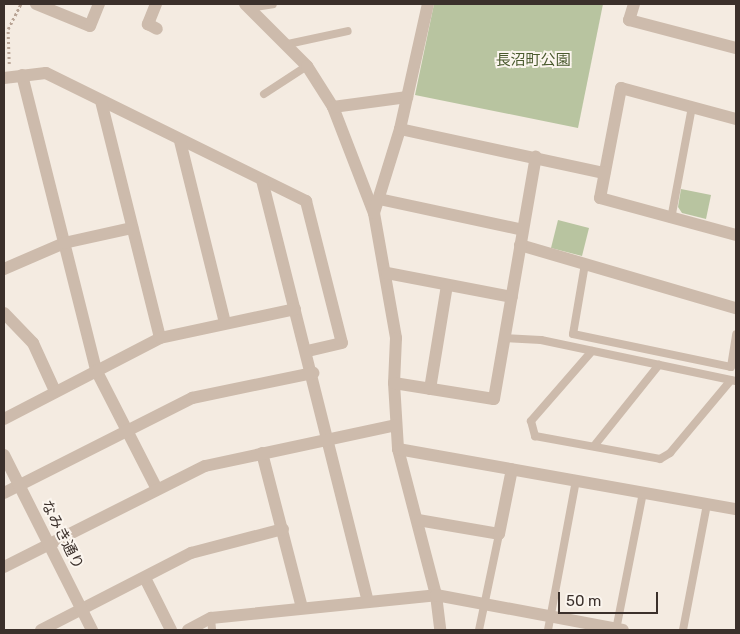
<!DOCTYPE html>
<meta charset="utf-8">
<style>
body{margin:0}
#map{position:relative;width:740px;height:634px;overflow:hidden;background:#f4ebe1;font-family:Rubik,"Noto Sans JP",sans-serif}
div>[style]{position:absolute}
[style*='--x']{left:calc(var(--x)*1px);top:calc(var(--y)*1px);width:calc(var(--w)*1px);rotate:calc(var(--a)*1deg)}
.green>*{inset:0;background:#b8c4a0}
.path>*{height:2.5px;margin-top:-1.25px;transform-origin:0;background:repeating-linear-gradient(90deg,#b9a596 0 2.5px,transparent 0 5px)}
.service>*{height:8px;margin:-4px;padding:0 4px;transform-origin:4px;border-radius:4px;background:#cdbbac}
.minor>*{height:12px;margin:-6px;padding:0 6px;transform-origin:6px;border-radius:6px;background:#cdbbac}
.tertiary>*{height:12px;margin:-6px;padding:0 6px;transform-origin:6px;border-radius:6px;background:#cdbbac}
span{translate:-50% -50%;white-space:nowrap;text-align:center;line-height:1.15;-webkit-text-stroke:4px #fbf5ee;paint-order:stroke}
.park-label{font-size:15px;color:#4a5a2e}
.street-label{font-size:15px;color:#3b302b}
.frame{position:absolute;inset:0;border:5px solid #3b302b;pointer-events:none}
.scale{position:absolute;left:558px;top:592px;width:100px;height:22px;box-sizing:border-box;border:2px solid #3b302b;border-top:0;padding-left:6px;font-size:15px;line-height:18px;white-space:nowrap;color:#3b302b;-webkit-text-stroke:4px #fbf5ee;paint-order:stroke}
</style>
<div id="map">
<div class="green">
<i style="clip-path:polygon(434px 4px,603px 4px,578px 128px,415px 95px)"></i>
<i style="clip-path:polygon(681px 189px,711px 195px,706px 219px,682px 213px,678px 207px)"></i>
<i style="clip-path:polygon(558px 220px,589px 228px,582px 256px,551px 248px)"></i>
</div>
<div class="path">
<i style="--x:9;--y:64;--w:35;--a:-92"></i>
<i style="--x:8;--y:29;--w:28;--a:-63"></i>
</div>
<div class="service">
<i style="--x:249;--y:8;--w:24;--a:-9"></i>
<i style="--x:288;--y:44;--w:61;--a:-12.2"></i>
<i style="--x:264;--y:94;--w:51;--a:-33.1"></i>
<i style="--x:671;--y:219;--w:114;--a:-79.4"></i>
<i style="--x:585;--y:264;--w:71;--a:99.7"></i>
<i style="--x:573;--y:334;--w:161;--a:11.8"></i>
<i style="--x:731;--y:367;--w:33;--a:-81"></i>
<i style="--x:505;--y:338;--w:36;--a:3"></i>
<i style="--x:541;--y:340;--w:199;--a:11.9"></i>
<i style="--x:592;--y:351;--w:93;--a:131.1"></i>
<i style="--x:531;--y:421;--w:16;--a:75"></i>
<i style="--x:535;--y:436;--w:127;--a:10.4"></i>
<i style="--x:660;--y:459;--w:12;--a:-31"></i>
<i style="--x:670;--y:453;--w:95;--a:-50.1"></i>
<i style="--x:594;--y:446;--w:104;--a:-51.3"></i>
<i style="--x:211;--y:618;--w:12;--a:85"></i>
<i style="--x:479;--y:630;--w:98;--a:-78.2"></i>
<i style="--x:548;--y:630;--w:152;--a:-79.4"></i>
<i style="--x:616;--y:630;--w:140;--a:-78.9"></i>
<i style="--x:683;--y:630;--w:128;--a:-79.2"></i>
</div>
<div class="minor">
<i style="--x:36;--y:4;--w:58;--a:22.2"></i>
<i style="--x:90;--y:26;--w:24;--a:-68"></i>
<i style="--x:156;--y:4;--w:22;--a:112"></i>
<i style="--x:148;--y:24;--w:10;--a:29"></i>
<i style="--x:245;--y:4;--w:88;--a:45"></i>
<i style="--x:307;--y:66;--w:49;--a:57.6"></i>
<i style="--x:333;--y:107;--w:114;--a:68.9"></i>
<i style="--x:374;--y:213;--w:127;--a:80"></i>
<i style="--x:396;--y:338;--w:45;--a:92.5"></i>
<i style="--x:394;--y:383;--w:66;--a:86.5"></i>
<i style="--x:398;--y:449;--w:151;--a:75.4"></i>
<i style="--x:436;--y:595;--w:35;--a:83"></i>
<i style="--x:634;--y:4;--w:17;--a:107"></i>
<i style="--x:629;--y:20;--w:111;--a:14.7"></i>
<i style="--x:22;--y:75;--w:304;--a:75.9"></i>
<i style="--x:96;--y:370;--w:134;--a:62.9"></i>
<i style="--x:4;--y:78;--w:42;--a:-6.8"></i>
<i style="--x:46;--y:73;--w:290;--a:26.2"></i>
<i style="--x:306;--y:201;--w:146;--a:75.8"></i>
<i style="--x:342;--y:343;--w:37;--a:167"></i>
<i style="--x:101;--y:101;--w:244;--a:76"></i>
<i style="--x:333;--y:107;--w:75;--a:-7.7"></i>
<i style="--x:736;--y:119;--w:119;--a:-164.9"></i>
<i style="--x:621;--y:88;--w:112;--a:100.8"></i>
<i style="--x:600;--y:198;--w:141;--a:15.2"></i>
<i style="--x:400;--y:129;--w:209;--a:12.2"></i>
<i style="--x:180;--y:141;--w:187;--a:76.1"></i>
<i style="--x:262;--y:180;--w:435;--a:75.9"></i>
<i style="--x:379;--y:199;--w:147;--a:12.1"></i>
<i style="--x:374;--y:213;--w:88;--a:-72.8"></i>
<i style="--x:400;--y:129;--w:128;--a:-77.4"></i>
<i style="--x:520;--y:245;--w:225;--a:16.3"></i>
<i style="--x:4;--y:269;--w:65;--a:-23.4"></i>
<i style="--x:64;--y:243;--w:70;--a:-12.4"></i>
<i style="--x:387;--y:273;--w:127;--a:10.9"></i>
<i style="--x:4;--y:313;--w:42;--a:46"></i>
<i style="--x:33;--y:343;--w:53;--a:65.4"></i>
<i style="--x:394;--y:383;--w:101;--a:9.1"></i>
<i style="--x:494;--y:399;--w:246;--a:-80.2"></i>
<i style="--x:430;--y:389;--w:105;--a:-80.7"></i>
<i style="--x:4;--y:419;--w:176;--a:-27.4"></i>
<i style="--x:160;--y:338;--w:138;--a:-12.1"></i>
<i style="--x:398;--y:449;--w:343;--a:10.1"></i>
<i style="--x:262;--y:453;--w:160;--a:75.5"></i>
<i style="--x:4;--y:493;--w:211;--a:-26.8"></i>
<i style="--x:192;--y:398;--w:124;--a:-11.7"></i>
<i style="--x:418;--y:520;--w:82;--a:9.8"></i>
<i style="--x:499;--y:534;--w:66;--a:-78.7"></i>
<i style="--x:4;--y:567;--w:225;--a:-26.7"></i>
<i style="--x:205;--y:466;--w:195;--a:-12.1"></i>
<i style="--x:145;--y:578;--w:58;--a:63.4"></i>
<i style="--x:41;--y:630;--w:169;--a:-27.2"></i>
<i style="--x:191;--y:553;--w:95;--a:-14.6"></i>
<i style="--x:188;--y:630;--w:26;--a:-28"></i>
<i style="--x:211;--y:618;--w:226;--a:-5.8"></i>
<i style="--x:436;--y:595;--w:190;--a:10.6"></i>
</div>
<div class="tertiary">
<i style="--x:4;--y:455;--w:196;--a:63.3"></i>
</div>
<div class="park-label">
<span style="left:533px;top:61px">長沼町公園</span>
</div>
<div class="street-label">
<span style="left:62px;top:535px;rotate:63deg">なみき通り</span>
</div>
<div class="frame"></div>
<div class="scale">50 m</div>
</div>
